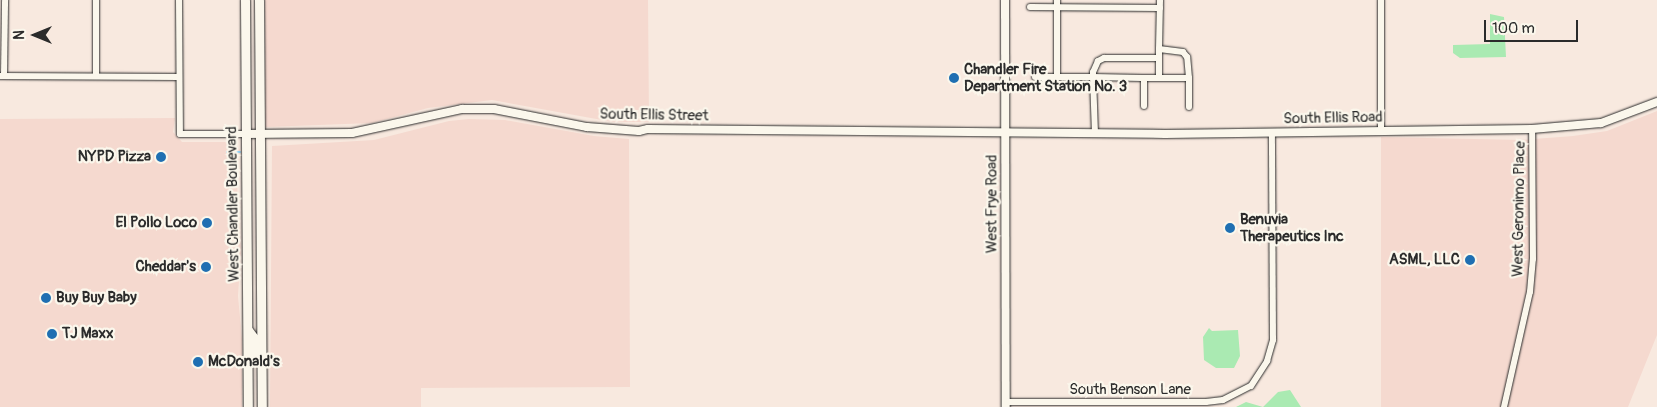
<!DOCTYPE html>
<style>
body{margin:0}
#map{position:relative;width:1657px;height:407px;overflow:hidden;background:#f8e9df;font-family:Pangolin,sans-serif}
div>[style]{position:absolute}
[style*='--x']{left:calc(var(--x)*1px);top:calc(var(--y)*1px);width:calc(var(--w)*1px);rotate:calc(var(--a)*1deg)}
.built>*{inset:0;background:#f5d9cf}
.green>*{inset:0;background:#aaeab2}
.stream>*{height:2px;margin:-1px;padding:0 1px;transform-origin:1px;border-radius:1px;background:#92d0f3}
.roads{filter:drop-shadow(0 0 1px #2b2b2b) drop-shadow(0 0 1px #2b2b2b)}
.minor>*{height:6px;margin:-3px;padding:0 3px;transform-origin:3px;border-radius:3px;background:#fbf7ec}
.tertiary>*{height:8px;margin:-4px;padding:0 4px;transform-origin:4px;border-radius:4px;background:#fbf7ec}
.secondary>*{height:9px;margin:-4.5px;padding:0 4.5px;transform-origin:4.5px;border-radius:4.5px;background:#fbf7ec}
.dots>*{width:14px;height:14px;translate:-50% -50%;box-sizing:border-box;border:2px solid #fbf7ec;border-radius:50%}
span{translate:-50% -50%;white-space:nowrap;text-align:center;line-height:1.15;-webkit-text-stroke:4.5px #fbf7ec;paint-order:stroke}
.poi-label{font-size:15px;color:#2b2b2b;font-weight:700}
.left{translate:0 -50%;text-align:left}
.right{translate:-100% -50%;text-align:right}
.street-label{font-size:15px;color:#2b2b2b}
.north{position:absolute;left:10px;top:10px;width:50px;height:50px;-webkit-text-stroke:4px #fbf7ec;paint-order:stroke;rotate:270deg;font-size:14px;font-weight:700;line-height:20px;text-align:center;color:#2b2b2b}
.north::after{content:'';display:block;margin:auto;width:18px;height:22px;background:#2b2b2b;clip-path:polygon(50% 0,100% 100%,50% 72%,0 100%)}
.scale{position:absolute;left:1484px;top:20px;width:94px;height:22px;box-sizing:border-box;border:2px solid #2b2b2b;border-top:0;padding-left:6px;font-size:15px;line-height:18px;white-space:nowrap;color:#2b2b2b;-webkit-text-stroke:4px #fbf7ec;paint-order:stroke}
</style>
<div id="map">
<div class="built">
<i style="clip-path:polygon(265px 0,648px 0,649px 122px,613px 122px,492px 100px,428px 108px,372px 123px,265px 127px)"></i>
<i style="clip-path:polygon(1657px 111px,1657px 335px,1628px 407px,1381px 407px,1381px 137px,1521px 140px,1573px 136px,1607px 131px)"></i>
<i style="clip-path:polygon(175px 118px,173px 132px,182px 142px,235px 142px,240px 150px,237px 185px,241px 251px,238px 296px,242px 339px,242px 407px,0 407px,0 119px)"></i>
<i style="clip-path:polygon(469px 119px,505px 120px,594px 136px,629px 139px,630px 387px,421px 388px,421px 407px,270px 407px,272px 146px,374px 140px,449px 121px)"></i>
</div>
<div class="green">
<i style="clip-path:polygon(1490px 14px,1504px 17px,1506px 57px,1460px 58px,1453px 53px,1453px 45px,1490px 44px)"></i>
<i style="clip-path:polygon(1209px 328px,1212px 331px,1238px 330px,1240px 356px,1234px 368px,1216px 368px,1204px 360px,1203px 337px)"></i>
<i style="clip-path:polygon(1290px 390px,1301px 407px,1236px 407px,1246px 402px,1263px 407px,1278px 392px)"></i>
</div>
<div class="stream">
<i style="--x:227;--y:152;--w:13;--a:0"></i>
</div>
<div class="roads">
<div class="minor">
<i style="--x:96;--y:0;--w:76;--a:90"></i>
<i style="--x:179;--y:0;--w:134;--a:89.6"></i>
<i style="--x:180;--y:134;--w:66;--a:0"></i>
<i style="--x:1057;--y:0;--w:77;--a:90"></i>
<i style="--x:1030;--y:7;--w:130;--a:0.4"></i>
<i style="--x:1159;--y:49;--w:49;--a:-88.8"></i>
<i style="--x:1159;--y:58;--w:55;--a:180"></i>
<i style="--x:1104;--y:58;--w:7;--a:153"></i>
<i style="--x:1098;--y:61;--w:12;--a:114"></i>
<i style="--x:1093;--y:72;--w:5;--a:90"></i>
<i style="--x:1093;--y:77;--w:49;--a:1.2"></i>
<i style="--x:1142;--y:78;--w:47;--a:0"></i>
<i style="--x:1189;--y:78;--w:21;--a:-95"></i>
<i style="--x:1187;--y:57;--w:6;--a:-129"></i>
<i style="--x:1183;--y:52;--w:24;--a:-173"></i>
<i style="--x:1159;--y:49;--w:29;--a:90"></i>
<i style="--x:0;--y:76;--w:179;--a:0.3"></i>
<i style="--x:4;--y:76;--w:76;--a:-89.2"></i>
<i style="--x:1035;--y:77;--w:58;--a:0"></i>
<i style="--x:1093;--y:77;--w:56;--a:88"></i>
<i style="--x:1144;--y:78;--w:28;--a:90"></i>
<i style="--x:1189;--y:107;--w:29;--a:-90"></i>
<i style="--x:1381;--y:131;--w:131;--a:-90"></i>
<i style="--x:1006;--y:402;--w:200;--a:0"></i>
<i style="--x:1206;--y:402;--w:17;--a:-7"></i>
<i style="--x:1223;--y:400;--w:31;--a:-27"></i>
<i style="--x:1251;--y:386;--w:30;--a:-57"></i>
<i style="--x:1267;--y:361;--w:22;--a:-74"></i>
<i style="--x:1273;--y:340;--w:207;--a:-90.3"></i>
<i style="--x:1504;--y:407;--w:118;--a:-77.3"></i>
<i style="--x:1530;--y:292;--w:33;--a:-85"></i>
<i style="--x:1533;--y:259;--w:130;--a:-90.4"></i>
</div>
<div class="tertiary">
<i style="--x:1005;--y:0;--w:407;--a:89.9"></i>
<i style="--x:246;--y:134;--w:106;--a:-0.5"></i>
<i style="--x:352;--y:133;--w:113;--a:-12.3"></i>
<i style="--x:462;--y:109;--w:32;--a:0"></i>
<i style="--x:494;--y:109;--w:95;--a:11"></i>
<i style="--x:587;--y:127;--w:52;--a:4.4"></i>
<i style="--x:639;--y:131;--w:9;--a:-13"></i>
<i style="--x:648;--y:129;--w:517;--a:0.55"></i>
<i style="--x:1165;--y:134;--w:367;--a:-0.8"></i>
<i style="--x:1532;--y:129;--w:69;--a:-5"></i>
<i style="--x:1601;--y:123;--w:60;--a:-20.6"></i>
</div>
<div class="secondary">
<i style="--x:245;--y:0;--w:407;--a:89.6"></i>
<i style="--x:259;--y:0;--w:407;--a:89.6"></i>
<i style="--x:248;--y:330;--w:10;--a:53"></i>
<i style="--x:254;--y:338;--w:19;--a:84"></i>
</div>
</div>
<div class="dots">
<i style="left:954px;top:78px;background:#1f6fb2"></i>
<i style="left:161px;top:157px;background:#1f6fb2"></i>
<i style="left:207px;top:223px;background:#1f6fb2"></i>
<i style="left:1230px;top:228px;background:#1f6fb2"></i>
<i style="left:1470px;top:260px;background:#1f6fb2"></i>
<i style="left:206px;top:267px;background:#1f6fb2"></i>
<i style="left:46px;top:298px;background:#1f6fb2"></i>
<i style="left:52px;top:334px;background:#1f6fb2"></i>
<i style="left:198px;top:362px;background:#1f6fb2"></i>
</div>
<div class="poi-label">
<span class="left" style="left:964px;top:78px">Chandler Fire<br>Department Station No. 3</span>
<span class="right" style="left:151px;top:157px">NYPD Pizza</span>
<span class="left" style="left:1240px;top:228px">Benuvia<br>Therapeutics Inc</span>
<span class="right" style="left:197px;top:223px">El Pollo Loco</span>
<span class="right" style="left:1460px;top:260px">ASML, LLC</span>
<span class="right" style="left:196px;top:267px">Cheddar's</span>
<span class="left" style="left:56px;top:298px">Buy Buy Baby</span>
<span class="left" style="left:62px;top:334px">TJ Maxx</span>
<span class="left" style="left:208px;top:362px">McDonald's</span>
</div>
<div class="street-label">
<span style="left:654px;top:115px;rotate:1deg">South Ellis Street</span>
<span style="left:1333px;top:118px;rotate:-1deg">South Ellis Road</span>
<span style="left:233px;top:204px;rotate:-91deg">West Chandler Boulevard</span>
<span style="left:992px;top:204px;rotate:-90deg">West Frye Road</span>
<span style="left:1519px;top:209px;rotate:-89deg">West Geronimo Place</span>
<span style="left:1130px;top:390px">South Benson Lane</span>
</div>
<div class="north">N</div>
<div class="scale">100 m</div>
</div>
